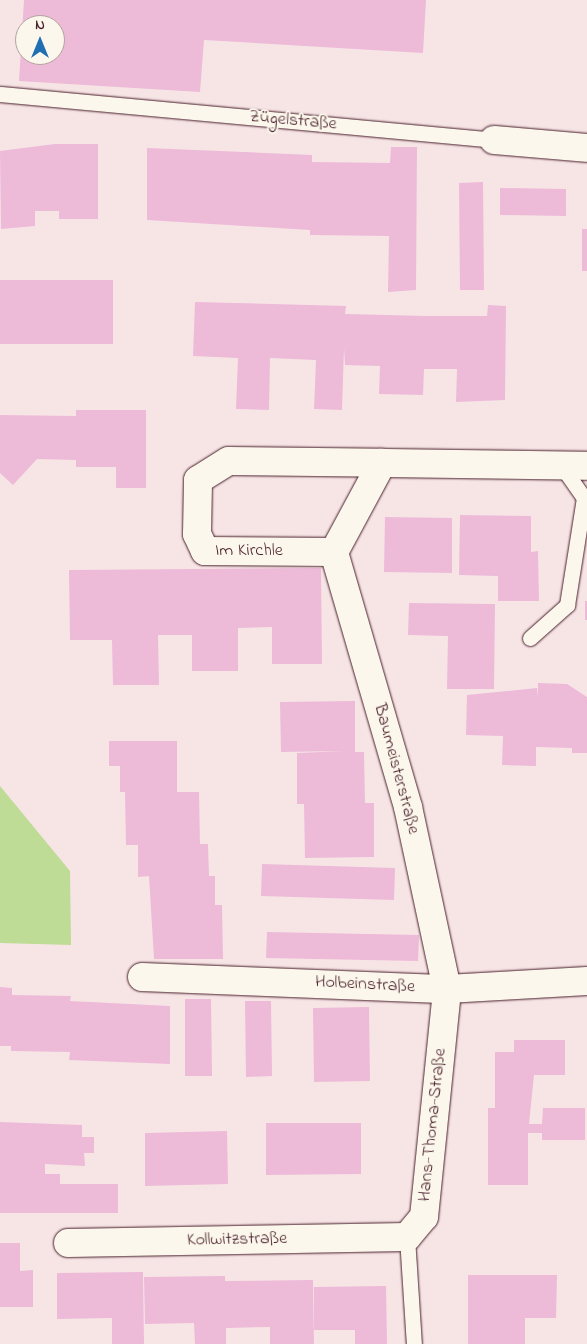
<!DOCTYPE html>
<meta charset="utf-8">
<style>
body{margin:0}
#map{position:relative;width:587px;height:1344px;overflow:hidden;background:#f7e5e6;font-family:"Indie Flower",sans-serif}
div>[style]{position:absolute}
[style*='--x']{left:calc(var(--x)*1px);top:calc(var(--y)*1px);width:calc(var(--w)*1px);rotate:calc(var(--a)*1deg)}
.green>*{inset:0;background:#bedc95}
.building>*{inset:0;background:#edbad8}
.roads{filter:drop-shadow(0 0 1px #4a1f2b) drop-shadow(0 0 1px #4a1f2b)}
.service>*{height:15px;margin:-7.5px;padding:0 7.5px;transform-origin:7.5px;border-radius:7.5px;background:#fbf7ec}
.minor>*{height:28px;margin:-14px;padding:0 14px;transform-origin:14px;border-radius:14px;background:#fbf7ec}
span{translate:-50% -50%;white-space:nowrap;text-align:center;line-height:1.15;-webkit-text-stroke:4px #fbf7ec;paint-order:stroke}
.street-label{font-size:18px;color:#4a1f2b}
.north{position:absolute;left:15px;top:15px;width:50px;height:50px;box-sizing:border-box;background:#fbf7ec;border:1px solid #b4a19f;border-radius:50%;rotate:0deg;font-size:14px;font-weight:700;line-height:20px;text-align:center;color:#4a1f2b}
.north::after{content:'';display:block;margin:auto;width:18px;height:22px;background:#1f6fb2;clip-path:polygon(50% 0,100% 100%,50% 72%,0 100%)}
</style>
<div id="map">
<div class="green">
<i style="clip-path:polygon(0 786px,70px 871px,71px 945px,0 943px)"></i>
</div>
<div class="building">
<i style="clip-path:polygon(evenodd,24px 0,426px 0,423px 53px,204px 40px,200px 92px,19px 81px,24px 0,25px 25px,55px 25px,55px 55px,25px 55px,25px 25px)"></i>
<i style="clip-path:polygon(55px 144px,98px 144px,98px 219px,59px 219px,59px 211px,35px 211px,35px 226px,1px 229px,0 151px)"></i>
<i style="clip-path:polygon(391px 147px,417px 147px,416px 290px,388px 292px,389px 236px,310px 235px,310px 230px,147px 220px,147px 148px,312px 155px,312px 162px,390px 163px)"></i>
<i style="clip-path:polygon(483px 182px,484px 290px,460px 290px,459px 183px)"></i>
<i style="clip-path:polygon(500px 188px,566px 189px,566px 216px,500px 215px)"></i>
<i style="clip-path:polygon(582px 229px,587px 229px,587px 271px,582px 271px)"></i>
<i style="clip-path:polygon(0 280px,113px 280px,113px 344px,0 344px)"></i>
<i style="clip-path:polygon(195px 302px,346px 306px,345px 314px,426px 316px,487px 316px,488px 305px,506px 306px,505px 400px,456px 402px,457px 369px,424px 369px,423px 395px,379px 394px,380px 366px,345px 365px,344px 348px,342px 410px,314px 409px,316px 360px,270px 358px,269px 410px,236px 409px,238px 358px,193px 356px)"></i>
<i style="clip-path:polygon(76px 410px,146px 410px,146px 488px,116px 488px,116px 467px,76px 467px,76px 460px,37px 459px,13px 485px,0 473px,0 415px,76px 416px)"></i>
<i style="clip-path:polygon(460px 515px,531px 516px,531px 552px,538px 551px,539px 601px,498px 601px,498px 576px,459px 575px)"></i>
<i style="clip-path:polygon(385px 517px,452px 518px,452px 573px,384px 572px)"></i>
<i style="clip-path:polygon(321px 568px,322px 664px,272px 664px,272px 627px,238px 628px,238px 671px,192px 671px,192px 635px,158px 635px,159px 685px,113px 685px,112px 640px,70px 640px,69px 570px)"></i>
<i style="clip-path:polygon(585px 601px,587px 601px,587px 620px,585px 620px)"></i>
<i style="clip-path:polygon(409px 603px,495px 604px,494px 689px,447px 689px,448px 636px,408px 635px)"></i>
<i style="clip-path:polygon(538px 683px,567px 684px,587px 697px,587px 753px,572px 753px,572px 748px,536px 747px,536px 766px,502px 765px,503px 736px,466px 735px,467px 695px,537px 688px,538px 697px)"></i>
<i style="clip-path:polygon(355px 701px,355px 752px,364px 752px,365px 803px,374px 803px,374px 857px,305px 858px,304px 804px,297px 804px,297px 753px,345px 751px,281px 752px,280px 702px)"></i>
<i style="clip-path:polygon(109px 741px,177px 741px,177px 792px,199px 792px,200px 844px,208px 844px,209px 876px,215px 876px,215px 905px,222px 905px,223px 959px,154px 959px,149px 876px,138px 877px,138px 845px,126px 845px,125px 792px,120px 792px,120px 766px,109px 766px)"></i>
<i style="clip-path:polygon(262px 864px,395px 868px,394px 900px,261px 896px)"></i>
<i style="clip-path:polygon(267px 932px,419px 935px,418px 961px,266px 958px)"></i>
<i style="clip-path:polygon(0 987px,12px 988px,12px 995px,71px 996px,70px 1001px,170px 1006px,170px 1064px,69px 1060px,70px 1052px,11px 1051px,11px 1046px,0 1046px)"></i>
<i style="clip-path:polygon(185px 999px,211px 999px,212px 1076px,185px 1076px)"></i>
<i style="clip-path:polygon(245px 1001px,271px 1001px,272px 1076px,246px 1077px)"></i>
<i style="clip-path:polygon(369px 1007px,370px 1081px,314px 1082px,313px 1008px)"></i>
<i style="clip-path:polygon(514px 1040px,565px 1040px,565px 1075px,534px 1075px,529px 1124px,542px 1124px,543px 1108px,585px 1108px,585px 1140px,542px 1140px,542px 1133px,528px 1133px,528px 1185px,488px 1185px,488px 1108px,495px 1108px,495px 1052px,514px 1052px)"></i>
<i style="clip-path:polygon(0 1122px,82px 1125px,82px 1137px,94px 1137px,94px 1153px,84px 1153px,85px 1166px,45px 1164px,45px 1174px,60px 1174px,60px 1184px,118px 1184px,118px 1213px,0 1213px)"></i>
<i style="clip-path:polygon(266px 1123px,361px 1123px,361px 1174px,266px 1175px)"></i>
<i style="clip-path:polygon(227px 1131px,228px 1184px,145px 1186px,145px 1133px)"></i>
<i style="clip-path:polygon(0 1243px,20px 1243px,20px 1271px,33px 1270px,33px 1307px,0 1307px)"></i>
<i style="clip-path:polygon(143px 1272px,144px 1344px,112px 1344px,112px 1318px,57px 1319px,57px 1273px)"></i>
<i style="clip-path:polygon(468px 1275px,557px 1275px,556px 1318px,525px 1318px,525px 1344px,468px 1344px)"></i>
<i style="clip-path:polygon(225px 1276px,225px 1281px,313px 1280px,314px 1344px,270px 1344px,270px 1327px,226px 1328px,226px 1344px,195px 1344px,194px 1323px,145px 1324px,144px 1277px)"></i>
<i style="clip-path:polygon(386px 1286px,387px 1344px,355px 1344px,355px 1330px,314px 1330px,314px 1287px)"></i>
</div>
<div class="roads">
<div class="service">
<i style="--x:0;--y:94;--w:496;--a:5.3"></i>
<i style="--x:530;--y:638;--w:50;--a:-41.7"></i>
<i style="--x:567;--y:605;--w:108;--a:-81"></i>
<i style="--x:584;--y:498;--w:39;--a:-125"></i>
<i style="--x:407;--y:1237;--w:107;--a:86.3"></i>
</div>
<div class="minor">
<i style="--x:494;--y:140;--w:93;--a:4.9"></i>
<i style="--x:382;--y:463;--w:101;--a:118.3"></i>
<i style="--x:334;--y:552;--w:129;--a:-179.6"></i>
<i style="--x:205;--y:551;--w:19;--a:-115"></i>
<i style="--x:197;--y:534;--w:54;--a:-88.9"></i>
<i style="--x:198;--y:480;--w:36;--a:-32"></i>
<i style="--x:229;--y:461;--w:153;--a:0.7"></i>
<i style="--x:382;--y:463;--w:205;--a:0.8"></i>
<i style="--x:142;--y:977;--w:305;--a:2.3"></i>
<i style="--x:447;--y:989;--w:140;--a:-3.3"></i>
<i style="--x:68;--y:1243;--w:339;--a:-1"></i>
<i style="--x:407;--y:1237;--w:26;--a:-50"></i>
<i style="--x:424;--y:1217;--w:229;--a:-84.2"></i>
<i style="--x:447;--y:989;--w:186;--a:-102.1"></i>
<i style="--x:408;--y:807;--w:266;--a:-106.2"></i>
</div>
</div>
<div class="street-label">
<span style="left:293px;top:121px;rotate:5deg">Zügelstraße</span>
<span style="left:249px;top:551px">Im Kirchle</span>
<span style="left:396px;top:769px;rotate:75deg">Baumeisterstraße</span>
<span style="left:365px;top:985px;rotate:3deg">Holbeinstraße</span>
<span style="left:433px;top:1125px;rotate:-84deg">Hans-Thoma-Straße</span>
<span style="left:237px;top:1240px;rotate:-1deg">Kollwitzstraße</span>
</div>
<div class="north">N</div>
</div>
